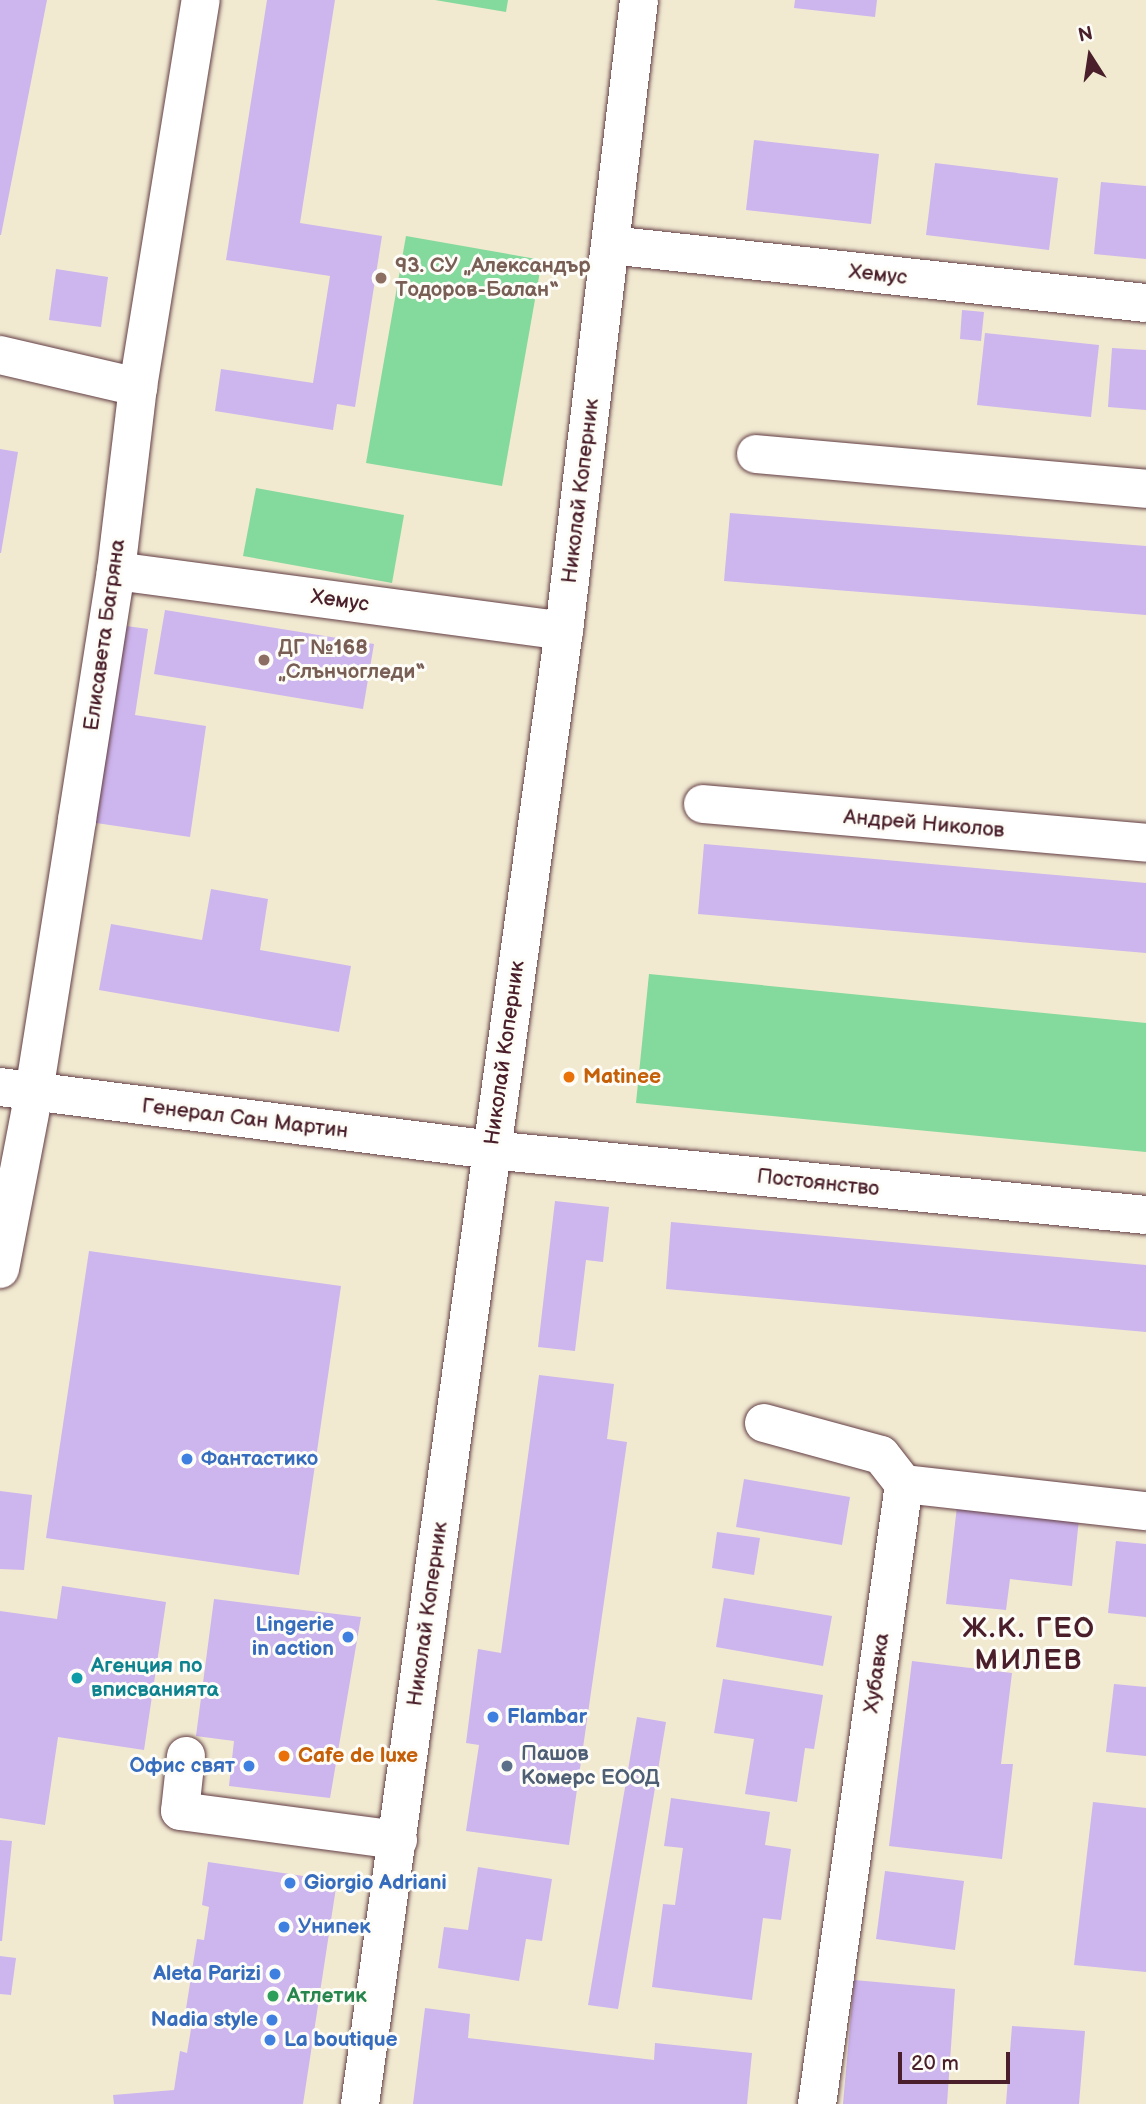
<!DOCTYPE html>
<meta charset="utf-8">
<style>
body{margin:0}
#map{position:relative;width:1146px;height:2104px;overflow:hidden;background:#f1ead1;font-family:"Balsamiq Sans",sans-serif}
div>[style]{position:absolute}
[style*='--x']{left:calc(var(--x)*1px);top:calc(var(--y)*1px);width:calc(var(--w)*1px);rotate:calc(var(--a)*1deg)}
.green>*{inset:0;background:#84d99c}
.building>*{inset:0;background:#cdb5ee}
.roads{filter:drop-shadow(0 0 2px #633d44) drop-shadow(0 0 2px #633d44)}
.minor>*{height:38px;margin:-19px;padding:0 19px;transform-origin:19px;border-radius:19px;background:#fff}
.dots>*{width:19px;height:19px;translate:-50% -50%;box-sizing:border-box;border:4px solid #fdfcf7;border-radius:50%}
span{translate:-50% -50%;white-space:nowrap;text-align:center;line-height:1.15;-webkit-text-stroke:6px #fdfcf7;paint-order:stroke}
.education-label{font-size:21px;color:#785e54;font-weight:700}
.left{translate:0 -50%;text-align:left}
.street-label{font-size:21px;color:#4a1f2b}
.food-label{font-size:21px;color:#c56008;font-weight:700}
.shop-label{font-size:21px;color:#366cbe;font-weight:700}
.right{translate:-100% -50%;text-align:right}
.culture-label{font-size:21px;color:#0d838f;font-weight:700}
.service-label{font-size:21px;color:#4e5e75;font-weight:700}
.leisure-label{font-size:21px;color:#27864d;font-weight:700}
.district-label{font-size:28px;color:#4a1f2b;font-weight:700;letter-spacing:2px}
.north{position:absolute;left:1055px;top:21px;width:70px;height:70px;-webkit-text-stroke:5px #fdfcf7;paint-order:stroke;rotate:348deg;font-size:19px;font-weight:700;line-height:28px;text-align:center;color:#4a1f2b}
.north::after{content:'';display:block;margin:auto;width:24px;height:32px;background:#4a1f2b;clip-path:polygon(50% 0,100% 100%,50% 72%,0 100%)}
.scale{position:absolute;left:898px;top:2052px;width:112px;height:32px;box-sizing:border-box;border:4px solid #4a1f2b;border-top:0;padding-left:9px;font-size:21px;line-height:24px;white-space:nowrap;color:#4a1f2b;-webkit-text-stroke:5px #fdfcf7;paint-order:stroke}
</style>
<div id="map">
<div class="green">
<i style="clip-path:polygon(435px 0,508px 0,506px 12px)"></i>
<i style="clip-path:polygon(406px 236px,542px 260px,502px 486px,366px 463px)"></i>
<i style="clip-path:polygon(256px 488px,404px 515px,392px 583px,243px 556px)"></i>
<i style="clip-path:polygon(649px 974px,1146px 1023px,1146px 1152px,636px 1103px)"></i>
</div>
<div class="building">
<i style="clip-path:polygon(0 0,47px 0,1px 235px,0 235px)"></i>
<i style="clip-path:polygon(267px 0,335px 0,300px 223px,382px 236px,355px 407px,337px 404px,333px 430px,215px 411px,221px 369px,313px 383px,330px 276px,226px 260px)"></i>
<i style="clip-path:polygon(795px 0,877px 0,875px 17px,794px 8px)"></i>
<i style="clip-path:polygon(754px 140px,879px 154px,871px 224px,746px 210px)"></i>
<i style="clip-path:polygon(935px 163px,1058px 178px,1049px 250px,926px 235px)"></i>
<i style="clip-path:polygon(1101px 182px,1146px 186px,1146px 259px,1094px 254px)"></i>
<i style="clip-path:polygon(56px 269px,108px 277px,101px 327px,49px 320px)"></i>
<i style="clip-path:polygon(962px 310px,984px 312px,981px 341px,960px 339px)"></i>
<i style="clip-path:polygon(985px 333px,1099px 345px,1091px 417px,977px 405px)"></i>
<i style="clip-path:polygon(1112px 348px,1146px 350px,1146px 410px,1108px 407px)"></i>
<i style="clip-path:polygon(0 449px,18px 452px,1px 553px,0 553px)"></i>
<i style="clip-path:polygon(730px 513px,1146px 546px,1146px 615px,724px 581px)"></i>
<i style="clip-path:polygon(165px 610px,374px 644px,363px 709px,154px 674px)"></i>
<i style="clip-path:polygon(112px 624px,148px 629px,135px 715px,206px 726px,190px 837px,83px 821px)"></i>
<i style="clip-path:polygon(704px 844px,1146px 883px,1146px 953px,698px 914px)"></i>
<i style="clip-path:polygon(211px 889px,268px 899px,260px 950px,351px 966px,339px 1032px,99px 990px,111px 924px,202px 940px)"></i>
<i style="clip-path:polygon(555px 1201px,609px 1207px,603px 1262px,586px 1260px,575px 1351px,538px 1347px)"></i>
<i style="clip-path:polygon(671px 1222px,1146px 1265px,1146px 1332px,666px 1289px)"></i>
<i style="clip-path:polygon(89px 1251px,341px 1286px,299px 1575px,46px 1538px)"></i>
<i style="clip-path:polygon(539px 1375px,614px 1384px,607px 1439px,627px 1442px,569px 1845px,466px 1831px,479px 1745px,466px 1743px,478px 1649px,501px 1653px)"></i>
<i style="clip-path:polygon(744px 1479px,850px 1497px,842px 1545px,736px 1527px)"></i>
<i style="clip-path:polygon(0 1491px,32px 1495px,24px 1570px,0 1569px)"></i>
<i style="clip-path:polygon(957px 1506px,1079px 1519px,1072px 1586px,1010px 1579px,1006px 1610px,946px 1604px)"></i>
<i style="clip-path:polygon(717px 1532px,760px 1538px,754px 1575px,712px 1568px)"></i>
<i style="clip-path:polygon(1116px 1541px,1146px 1544px,1146px 1617px,1108px 1613px)"></i>
<i style="clip-path:polygon(62px 1586px,166px 1602px,144px 1750px,58px 1737px,45px 1825px,0 1818px,0 1611px,57px 1619px)"></i>
<i style="clip-path:polygon(724px 1598px,832px 1616px,823px 1666px,716px 1647px)"></i>
<i style="clip-path:polygon(214px 1599px,361px 1617px,330px 1798px,229px 1786px,234px 1741px,196px 1736px)"></i>
<i style="clip-path:polygon(912px 1661px,1012px 1673px,1001px 1764px,1013px 1764px,1002px 1859px,889px 1846px)"></i>
<i style="clip-path:polygon(723px 1679px,823px 1695px,814px 1749px,805px 1748px,797px 1802px,745px 1794px,754px 1739px,714px 1733px)"></i>
<i style="clip-path:polygon(1114px 1684px,1146px 1687px,1146px 1756px,1106px 1752px)"></i>
<i style="clip-path:polygon(637px 1717px,666px 1722px,618px 2009px,588px 2005px)"></i>
<i style="clip-path:polygon(671px 1798px,770px 1812px,765px 1845px,791px 1849px,781px 1920px,763px 1918px,752px 2000px,652px 1987px,663px 1904px,675px 1905px,683px 1848px,664px 1846px)"></i>
<i style="clip-path:polygon(1093px 1802px,1146px 1808px,1146px 1972px,1074px 1965px)"></i>
<i style="clip-path:polygon(0 1840px,12px 1841px,2px 1941px,0 1941px)"></i>
<i style="clip-path:polygon(208px 1862px,337px 1881px,303px 2104px,114px 2104px,113px 2095px,174px 2090px,180px 2051px,187px 2053px,193px 2017px,185px 2015px,197px 1939px,204px 1940px,209px 1907px,202px 1905px)"></i>
<i style="clip-path:polygon(478px 1867px,552px 1879px,542px 1941px,526px 1939px,519px 1981px,438px 1968px,444px 1927px,468px 1930px)"></i>
<i style="clip-path:polygon(885px 1871px,964px 1881px,955px 1950px,876px 1939px)"></i>
<i style="clip-path:polygon(0 1956px,16px 1958px,11px 1995px,0 1994px)"></i>
<i style="clip-path:polygon(854px 1980px,955px 1989px,947px 2104px,843px 2104px)"></i>
<i style="clip-path:polygon(425px 2008px,470px 2014px,468px 2038px,654px 2060px,655px 2043px,752px 2053px,747px 2104px,413px 2104px)"></i>
<i style="clip-path:polygon(1012px 2026px,1085px 2031px,1079px 2104px,1006px 2104px)"></i>
</div>
<div class="roads">
<div class="minor">
<i style="--x:610;--y:245;--w:539;--a:6.18"></i>
<i style="--x:0;--y:355;--w:142;--a:13.1"></i>
<i style="--x:756;--y:454;--w:392;--a:5.1"></i>
<i style="--x:116;--y:571;--w:452;--a:7.6"></i>
<i style="--x:703;--y:804;--w:445;--a:5"></i>
<i style="--x:0;--y:1087;--w:495;--a:7.3"></i>
<i style="--x:491;--y:1150;--w:658;--a:5.67"></i>
<i style="--x:0;--y:1269;--w:180;--a:-79.1"></i>
<i style="--x:34;--y:1092;--w:275;--a:-81"></i>
<i style="--x:77;--y:820;--w:252;--a:-81.1"></i>
<i style="--x:116;--y:571;--w:185;--a:-83.2"></i>
<i style="--x:138;--y:387;--w:392;--a:-80.8"></i>
<i style="--x:764;--y:1423;--w:121;--a:15.3"></i>
<i style="--x:881;--y:1455;--w:37;--a:52"></i>
<i style="--x:904;--y:1484;--w:244;--a:6.4"></i>
<i style="--x:186;--y:1756;--w:55;--a:96.2"></i>
<i style="--x:180;--y:1811;--w:220;--a:7.6"></i>
<i style="--x:360;--y:2104;--w:1487;--a:-82.12"></i>
<i style="--x:564;--y:631;--w:635;--a:-83.22"></i>
<i style="--x:817;--y:2104;--w:626;--a:-82.01"></i>
</div>
</div>
<div class="dots">
<i style="left:381px;top:278px;background:#8d6e63"></i>
<i style="left:264px;top:660px;background:#8d6e63"></i>
<i style="left:569px;top:1077px;background:#e8710a"></i>
<i style="left:187px;top:1459px;background:#3f7fe0"></i>
<i style="left:348px;top:1637px;background:#3f7fe0"></i>
<i style="left:77px;top:1678px;background:#0f9aa8"></i>
<i style="left:493px;top:1717px;background:#3f7fe0"></i>
<i style="left:284px;top:1756px;background:#e8710a"></i>
<i style="left:249px;top:1766px;background:#3f7fe0"></i>
<i style="left:507px;top:1766px;background:#5c6f8a"></i>
<i style="left:290px;top:1883px;background:#3f7fe0"></i>
<i style="left:284px;top:1927px;background:#3f7fe0"></i>
<i style="left:275px;top:1974px;background:#3f7fe0"></i>
<i style="left:273px;top:1996px;background:#2e9e5b"></i>
<i style="left:272px;top:2020px;background:#3f7fe0"></i>
<i style="left:270px;top:2040px;background:#3f7fe0"></i>
</div>
<div class="education-label">
<span class="left" style="left:395px;top:278px">93. СУ „Александър<br>Тодоров-Балан“</span>
<span class="left" style="left:278px;top:660px">ДГ №168<br>„Слънчогледи“</span>
</div>
<div class="street-label">
<span style="left:878px;top:275px;rotate:6deg">Хемус</span>
<span style="left:581px;top:491px;rotate:-83deg">Николай Коперник</span>
<span style="left:340px;top:601px;rotate:8deg">Хемус</span>
<span style="left:105px;top:635px;rotate:-82deg">Елисавета Багряна</span>
<span style="left:924px;top:824px;rotate:5deg">Андрей Николов</span>
<span style="left:505px;top:1053px;rotate:-82deg">Николай Коперник</span>
<span style="left:245px;top:1119px;rotate:7deg">Генерал Сан Мартин</span>
<span style="left:818px;top:1183px;rotate:6deg">Постоянство</span>
<span style="left:428px;top:1614px;rotate:-82deg">Николай Коперник</span>
<span style="left:877px;top:1673px;rotate:-82deg">Хубавка</span>
</div>
<div class="food-label">
<span class="left" style="left:583px;top:1077px">Matinee</span>
<span class="left" style="left:298px;top:1756px">Cafe de luxe</span>
</div>
<div class="shop-label">
<span class="left" style="left:201px;top:1459px">Фантастико</span>
<span class="right" style="left:334px;top:1637px">Lingerie<br>in action</span>
<span class="left" style="left:507px;top:1717px">Flambar</span>
<span class="right" style="left:235px;top:1766px">Офис свят</span>
<span class="left" style="left:304px;top:1883px">Giorgio Adriani</span>
<span class="left" style="left:298px;top:1927px">Унипек</span>
<span class="right" style="left:261px;top:1974px">Aleta Parizi</span>
<span class="right" style="left:258px;top:2020px">Nadia style</span>
<span class="left" style="left:284px;top:2040px">La boutique</span>
</div>
<div class="culture-label">
<span class="left" style="left:91px;top:1678px">Агенция по<br>вписванията</span>
</div>
<div class="service-label">
<span class="left" style="left:521px;top:1766px">Пашов<br>Комерс ЕООД</span>
</div>
<div class="leisure-label">
<span class="left" style="left:287px;top:1996px">Атлетик</span>
</div>
<div class="district-label">
<span style="left:1029px;top:1645px">Ж.К. ГЕО<br>МИЛЕВ</span>
</div>
<div class="north">N</div>
<div class="scale">20 m</div>
</div>
